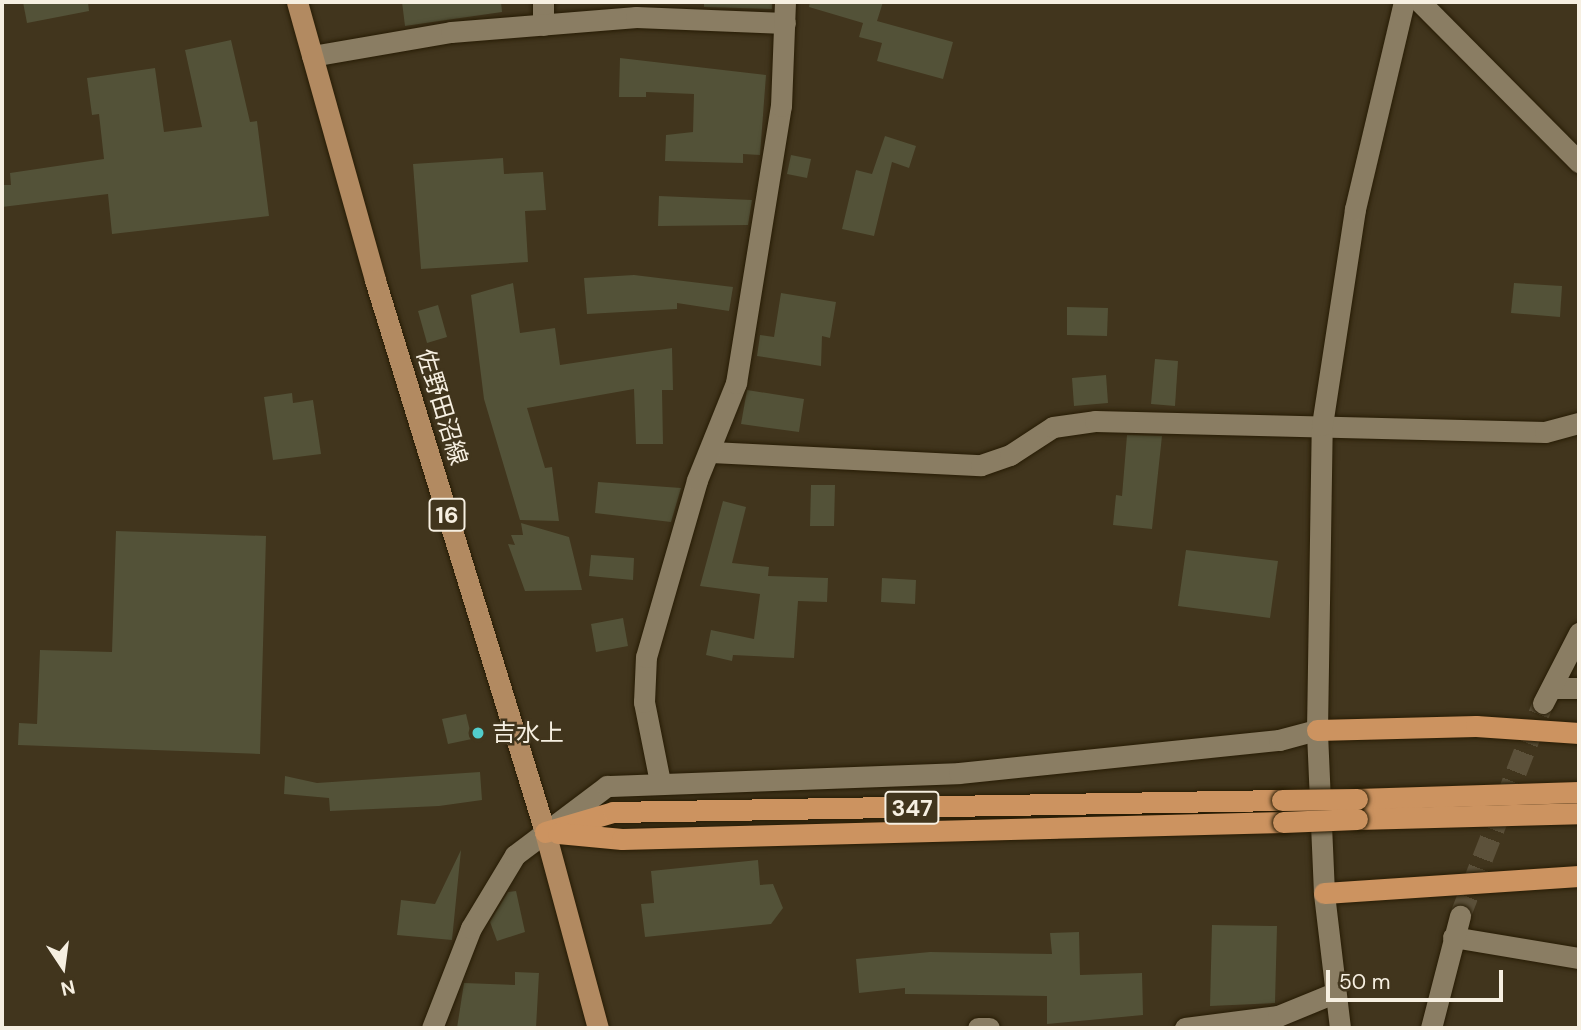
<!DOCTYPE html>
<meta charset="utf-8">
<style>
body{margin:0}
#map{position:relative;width:1581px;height:1030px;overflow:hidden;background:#41351d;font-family:"DM Sans","Noto Sans JP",sans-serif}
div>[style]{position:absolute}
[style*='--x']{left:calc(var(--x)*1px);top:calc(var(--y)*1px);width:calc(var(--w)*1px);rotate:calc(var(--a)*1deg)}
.building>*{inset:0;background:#535238}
.minor-tunnel>*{height:21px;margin-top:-10.5px;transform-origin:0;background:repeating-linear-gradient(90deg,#5c513a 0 21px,transparent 0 31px)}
.roads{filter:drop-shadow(0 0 2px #271c05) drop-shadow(0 0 2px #271c05)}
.minor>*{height:21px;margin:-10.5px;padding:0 10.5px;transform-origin:10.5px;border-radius:10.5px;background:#8a7d63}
.major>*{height:21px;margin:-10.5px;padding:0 10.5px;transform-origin:10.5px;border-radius:10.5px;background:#b28a61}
.highway>*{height:21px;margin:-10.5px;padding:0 10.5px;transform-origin:10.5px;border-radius:10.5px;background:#cc9360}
.bridges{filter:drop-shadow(0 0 2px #271c05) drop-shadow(0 0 2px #271c05)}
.highway-bridge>*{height:21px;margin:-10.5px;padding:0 10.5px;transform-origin:10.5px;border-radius:10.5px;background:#cc9360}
.dots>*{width:19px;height:19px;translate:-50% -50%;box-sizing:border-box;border:4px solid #41351d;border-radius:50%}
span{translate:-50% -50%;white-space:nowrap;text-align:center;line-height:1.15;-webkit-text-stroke:5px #41351d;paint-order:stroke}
.shield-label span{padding:2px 5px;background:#41351d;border:2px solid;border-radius:5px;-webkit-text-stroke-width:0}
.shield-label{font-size:23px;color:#f6efe1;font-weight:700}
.street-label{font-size:24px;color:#f6efe1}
.poi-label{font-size:24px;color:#f6efe1}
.left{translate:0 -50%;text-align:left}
.frame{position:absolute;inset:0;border:4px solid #f6efe1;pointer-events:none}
.north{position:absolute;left:28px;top:932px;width:70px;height:70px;-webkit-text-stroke:5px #41351d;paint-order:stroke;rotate:167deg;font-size:19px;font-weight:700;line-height:28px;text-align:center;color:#f6efe1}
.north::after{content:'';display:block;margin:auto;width:24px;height:32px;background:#f6efe1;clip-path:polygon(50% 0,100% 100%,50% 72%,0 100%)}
.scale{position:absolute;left:1326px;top:970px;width:177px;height:32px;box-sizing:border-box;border:4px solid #f6efe1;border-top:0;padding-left:9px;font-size:21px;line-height:24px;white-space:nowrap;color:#f6efe1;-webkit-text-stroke:5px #41351d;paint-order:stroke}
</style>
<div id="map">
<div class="building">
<i style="clip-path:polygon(23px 2px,88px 2px,89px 11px,27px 23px)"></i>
<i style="clip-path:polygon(402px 2px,501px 2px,502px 12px,405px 26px)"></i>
<i style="clip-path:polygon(704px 2px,772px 2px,772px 9px,704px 7px)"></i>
<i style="clip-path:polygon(810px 2px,883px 2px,877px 21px,953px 42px,943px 79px,877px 61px,882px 43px,859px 37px,863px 23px,809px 7px)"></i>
<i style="clip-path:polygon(231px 40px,250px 122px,257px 121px,269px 216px,112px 234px,108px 194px,2px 207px,2px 185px,11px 185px,10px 173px,104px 159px,99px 114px,92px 115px,87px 78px,155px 68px,164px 132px,202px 127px,185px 50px)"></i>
<i style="clip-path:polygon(620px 58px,766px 75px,760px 155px,743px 154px,743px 163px,665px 161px,666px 135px,693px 132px,694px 94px,646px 92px,646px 97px,619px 97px)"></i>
<i style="clip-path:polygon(885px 136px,916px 146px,909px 168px,892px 162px,874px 236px,842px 229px,856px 170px,872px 174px)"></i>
<i style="clip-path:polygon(791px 155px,811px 159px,807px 178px,787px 174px)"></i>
<i style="clip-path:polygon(503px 158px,504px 174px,543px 172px,546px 210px,525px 211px,528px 262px,421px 269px,413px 164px)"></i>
<i style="clip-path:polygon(659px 196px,752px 200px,748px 225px,658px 226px)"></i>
<i style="clip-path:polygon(634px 275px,733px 287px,729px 311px,677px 303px,677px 309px,587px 314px,584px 278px)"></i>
<i style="clip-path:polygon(513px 283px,520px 333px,555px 328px,560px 365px,672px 348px,673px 390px,662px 390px,663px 444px,636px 444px,634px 389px,527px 408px,545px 468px,552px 467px,559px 521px,520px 520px,484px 399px,471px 295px)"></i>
<i style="clip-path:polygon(1514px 283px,1562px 286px,1560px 317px,1511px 313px)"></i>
<i style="clip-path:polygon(781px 293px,836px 302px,830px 338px,822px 336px,821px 366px,757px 356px,760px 335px,774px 337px)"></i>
<i style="clip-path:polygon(438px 305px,447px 337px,427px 343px,418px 311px)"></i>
<i style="clip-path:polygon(1067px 307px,1108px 308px,1107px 336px,1067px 335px)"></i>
<i style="clip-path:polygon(1155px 359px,1178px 361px,1175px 406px,1151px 404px)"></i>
<i style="clip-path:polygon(1106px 375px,1108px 403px,1074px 406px,1072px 378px)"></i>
<i style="clip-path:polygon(747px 390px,804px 399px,799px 432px,741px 424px)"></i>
<i style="clip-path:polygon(292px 393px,293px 403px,313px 400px,321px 454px,273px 460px,264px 397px)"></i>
<i style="clip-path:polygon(1127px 435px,1162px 436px,1152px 529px,1113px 525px,1116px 495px,1122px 496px)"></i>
<i style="clip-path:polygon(598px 482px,681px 488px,671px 522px,595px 513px)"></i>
<i style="clip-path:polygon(811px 485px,835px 485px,834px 526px,810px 526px)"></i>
<i style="clip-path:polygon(723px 501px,746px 507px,732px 563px,769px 567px,768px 576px,828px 578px,827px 602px,798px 601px,794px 658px,733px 655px,732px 661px,706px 655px,711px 630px,754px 639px,760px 594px,700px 586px)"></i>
<i style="clip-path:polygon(521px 523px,569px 537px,582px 590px,525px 591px,508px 544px,515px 545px,511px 535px,523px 535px)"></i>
<i style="clip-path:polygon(116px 531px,266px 536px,260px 754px,18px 745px,19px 723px,37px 724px,40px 650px,112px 652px)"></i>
<i style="clip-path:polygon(1186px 550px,1278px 561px,1270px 618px,1178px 606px)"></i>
<i style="clip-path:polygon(591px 555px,634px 558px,633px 580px,589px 576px)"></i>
<i style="clip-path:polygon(882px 578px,916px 580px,915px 604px,881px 602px)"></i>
<i style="clip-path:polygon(623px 618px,628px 646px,596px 652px,591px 624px)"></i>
<i style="clip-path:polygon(466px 714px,472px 739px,448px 744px,442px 719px)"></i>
<i style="clip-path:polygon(480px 772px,482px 800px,439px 806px,330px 811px,329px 798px,284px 794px,285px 776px,317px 783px)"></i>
<i style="clip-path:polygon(461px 850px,452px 940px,397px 935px,401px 900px,435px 904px)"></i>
<i style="clip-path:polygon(758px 860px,760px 885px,773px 884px,783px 908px,771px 924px,645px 937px,641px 904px,654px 903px,651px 871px)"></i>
<i style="clip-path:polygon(516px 891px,525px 932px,497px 941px,490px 922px,508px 892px)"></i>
<i style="clip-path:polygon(1212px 925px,1277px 926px,1275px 1003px,1210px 1006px)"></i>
<i style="clip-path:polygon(1079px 932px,1080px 975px,1142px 973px,1143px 1015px,1047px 1024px,1047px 996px,905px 994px,905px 988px,859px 993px,856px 959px,930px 952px,1052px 954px,1050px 933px)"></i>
<i style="clip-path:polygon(515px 972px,539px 973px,536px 1028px,457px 1028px,464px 983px,515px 985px)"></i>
</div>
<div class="minor-tunnel">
<i style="--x:1460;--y:916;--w:229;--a:-68.7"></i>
</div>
<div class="roads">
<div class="minor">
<i style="--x:1420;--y:2;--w:226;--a:45.2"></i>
<i style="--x:543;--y:25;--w:23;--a:-90"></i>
<i style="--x:312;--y:56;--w:141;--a:-9.8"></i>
<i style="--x:451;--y:32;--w:186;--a:-4.6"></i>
<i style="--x:636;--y:17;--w:149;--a:2.3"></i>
<i style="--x:711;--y:452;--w:270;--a:2.8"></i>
<i style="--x:981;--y:465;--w:31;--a:-19"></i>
<i style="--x:1010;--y:455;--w:51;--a:-33.1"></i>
<i style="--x:1053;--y:427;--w:42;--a:-8.1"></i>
<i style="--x:1095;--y:421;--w:450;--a:1.4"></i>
<i style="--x:1545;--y:432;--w:35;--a:-15"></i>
<i style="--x:1554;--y:688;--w:25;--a:0"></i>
<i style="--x:1543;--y:703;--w:79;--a:-62.8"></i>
<i style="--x:660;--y:782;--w:82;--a:-101.3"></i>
<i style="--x:644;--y:702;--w:45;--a:-87.5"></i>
<i style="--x:646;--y:657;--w:184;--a:-73.9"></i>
<i style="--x:697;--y:480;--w:105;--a:-68.1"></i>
<i style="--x:736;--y:383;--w:281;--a:-80.8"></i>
<i style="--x:781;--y:106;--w:104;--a:-87.8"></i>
<i style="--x:1453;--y:937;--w:128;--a:9.5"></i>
<i style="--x:432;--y:1028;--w:107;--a:-68.7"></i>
<i style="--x:471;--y:928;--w:85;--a:-58.9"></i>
<i style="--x:515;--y:855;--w:115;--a:-36.9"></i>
<i style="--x:607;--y:786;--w:352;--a:-2.1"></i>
<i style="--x:959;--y:773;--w:322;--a:-5.9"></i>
<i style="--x:1279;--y:740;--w:39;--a:-15"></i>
<i style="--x:978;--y:1028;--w:11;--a:0"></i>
<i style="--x:1185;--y:1028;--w:94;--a:-7.4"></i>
<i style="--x:1278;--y:1016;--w:61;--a:-22.3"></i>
<i style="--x:1340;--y:1028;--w:136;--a:-96.8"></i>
<i style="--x:1324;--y:893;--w:163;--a:-92.5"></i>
<i style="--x:1317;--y:730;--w:305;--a:-89.1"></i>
<i style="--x:1322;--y:425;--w:219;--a:-81.3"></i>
<i style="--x:1355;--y:209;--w:213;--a:-76.7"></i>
<i style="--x:1431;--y:1028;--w:116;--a:-75.5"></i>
</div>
<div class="major">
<i style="--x:297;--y:2;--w:289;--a:74.3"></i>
<i style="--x:375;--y:280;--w:578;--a:72.88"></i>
<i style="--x:545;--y:832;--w:203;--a:74.9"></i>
</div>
<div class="highway">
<i style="--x:1317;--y:730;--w:159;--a:-1.4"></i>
<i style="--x:1476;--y:726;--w:103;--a:3.9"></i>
<i style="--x:1357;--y:799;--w:222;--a:-1.8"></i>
<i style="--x:1357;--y:819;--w:222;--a:-1.5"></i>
<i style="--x:545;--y:832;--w:71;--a:-16.4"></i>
<i style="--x:613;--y:812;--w:669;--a:-1.03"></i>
<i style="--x:558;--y:833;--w:64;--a:5.4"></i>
<i style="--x:622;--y:839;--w:661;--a:-1.47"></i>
<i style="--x:1324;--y:893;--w:256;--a:-3.8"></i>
</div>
</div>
<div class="bridges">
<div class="highway-bridge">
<i style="--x:1282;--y:800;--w:75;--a:-0.8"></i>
<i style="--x:1283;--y:822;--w:74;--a:-2.3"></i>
</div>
</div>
<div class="dots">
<i style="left:478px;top:733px;background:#52cdcc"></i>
</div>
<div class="shield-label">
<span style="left:447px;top:515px">16</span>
<span style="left:912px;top:808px">347</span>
</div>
<div class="street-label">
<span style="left:442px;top:407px;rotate:73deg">佐野田沼線</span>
</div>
<div class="poi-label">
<span class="left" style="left:492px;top:733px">吉水上</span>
</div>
<div class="frame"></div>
<div class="north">N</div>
<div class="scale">50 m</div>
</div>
